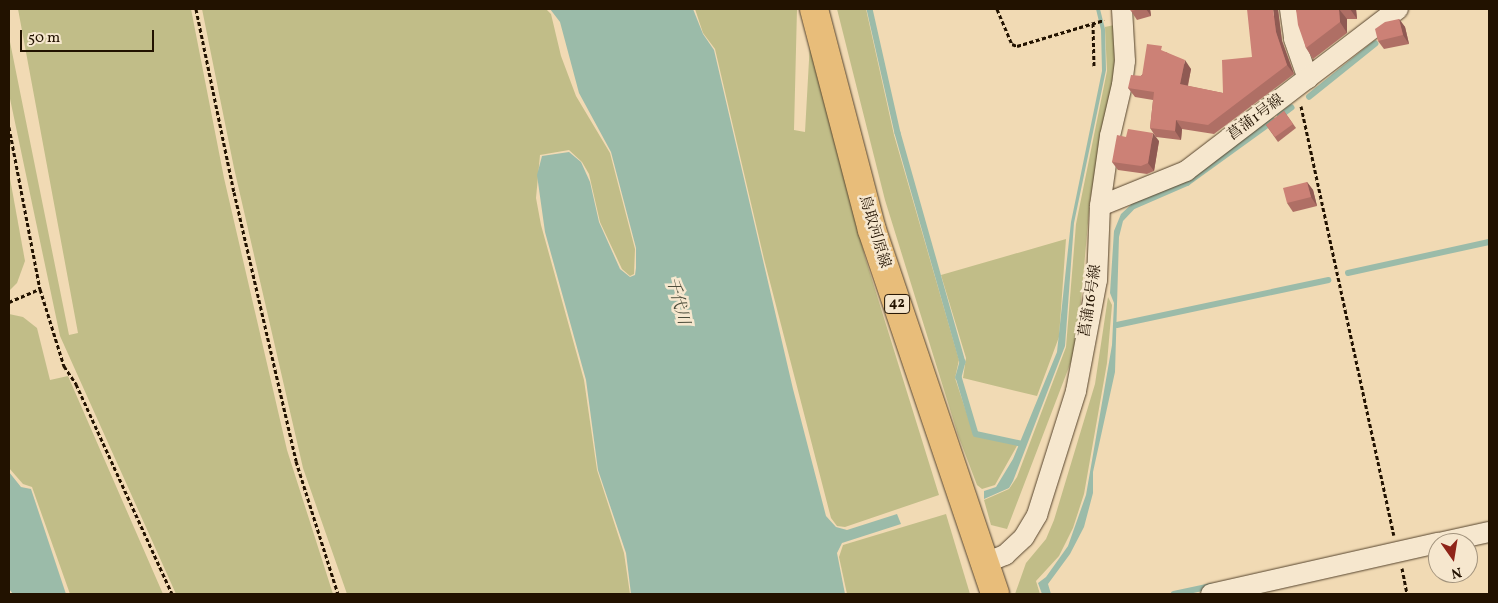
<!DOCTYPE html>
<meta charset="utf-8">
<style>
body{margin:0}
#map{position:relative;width:1498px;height:603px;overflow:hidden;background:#f1dab4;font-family:Vollkorn,"Noto Serif JP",serif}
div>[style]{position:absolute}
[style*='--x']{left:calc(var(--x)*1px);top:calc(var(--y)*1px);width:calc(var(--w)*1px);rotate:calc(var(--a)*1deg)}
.green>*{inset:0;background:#c1bd88}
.water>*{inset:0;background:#9bbba9}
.stream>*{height:5.5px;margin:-2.75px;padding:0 2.75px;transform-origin:2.75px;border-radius:2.75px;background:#9bbba9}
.path>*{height:3px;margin-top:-1.5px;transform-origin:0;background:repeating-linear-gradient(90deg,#221200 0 4px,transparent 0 6.5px)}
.roads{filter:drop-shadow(0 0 1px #56442d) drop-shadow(0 0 1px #56442d)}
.minor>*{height:20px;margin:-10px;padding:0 10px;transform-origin:10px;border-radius:10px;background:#f6e7ce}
.primary>*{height:28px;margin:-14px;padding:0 14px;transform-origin:14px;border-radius:14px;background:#e8bd7a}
.wall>*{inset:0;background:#af6f65}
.shaded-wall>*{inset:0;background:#8f5a53}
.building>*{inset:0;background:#cc8176}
span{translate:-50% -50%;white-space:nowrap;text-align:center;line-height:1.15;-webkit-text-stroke:5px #f6e7ce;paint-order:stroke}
.shield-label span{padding:1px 4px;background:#f6e7ce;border:1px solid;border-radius:4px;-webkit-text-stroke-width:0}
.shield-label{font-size:14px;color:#221200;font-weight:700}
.street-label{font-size:15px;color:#221200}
.water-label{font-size:16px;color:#4c4d3b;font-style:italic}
.frame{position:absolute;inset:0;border:10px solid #221200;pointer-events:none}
.north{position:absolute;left:1428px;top:533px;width:50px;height:50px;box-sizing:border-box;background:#f6e7ce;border:1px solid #a1927c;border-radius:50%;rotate:167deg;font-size:14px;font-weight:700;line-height:20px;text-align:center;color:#221200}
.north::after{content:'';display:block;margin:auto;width:18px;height:22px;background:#8f2418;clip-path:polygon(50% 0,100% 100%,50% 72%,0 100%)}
.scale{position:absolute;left:20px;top:30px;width:134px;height:22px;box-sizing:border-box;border:2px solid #221200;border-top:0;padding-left:6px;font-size:15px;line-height:18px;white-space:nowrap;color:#221200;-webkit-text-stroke:4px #f6e7ce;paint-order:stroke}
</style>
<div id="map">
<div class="green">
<i style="clip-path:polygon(18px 9px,191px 9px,224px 178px,287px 450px,333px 594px,176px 594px,60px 336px,9px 94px,9px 37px,69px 335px,78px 333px)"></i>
<i style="clip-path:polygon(202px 9px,546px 9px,551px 14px,561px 56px,576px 96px,610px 153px,635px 249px,634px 274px,630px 276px,622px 269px,600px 222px,589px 174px,582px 162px,569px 150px,540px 155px,536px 198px,541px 225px,584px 380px,597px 470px,624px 553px,630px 594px,347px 594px,303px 468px,234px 168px)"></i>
<i style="clip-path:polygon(695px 9px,797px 9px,794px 130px,805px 132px,810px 42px,865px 257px,939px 495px,845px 527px,837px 526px,831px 518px,764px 259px,715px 49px,703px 33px)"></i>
<i style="clip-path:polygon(837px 9px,866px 9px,894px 135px,959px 360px,955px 378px,974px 435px,1018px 444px,995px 485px,982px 489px,977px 485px,958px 435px,885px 200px)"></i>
<i style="clip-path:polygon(1114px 25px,1115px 70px,1090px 200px,1077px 346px,1007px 529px,991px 525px,984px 500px,1009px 489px,1017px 477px,1066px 347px,1076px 224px,1107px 71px,1105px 27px)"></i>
<i style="clip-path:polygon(9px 173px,25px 261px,17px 283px,9px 291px)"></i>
<i style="clip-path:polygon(1066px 239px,1059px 337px,1037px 396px,963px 378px,966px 358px,941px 275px)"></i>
<i style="clip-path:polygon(1108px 297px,1112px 305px,1107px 363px,1084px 494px,1073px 528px,1059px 556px,1036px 581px,1040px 594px,1015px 594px,1026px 563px,1046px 539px,1054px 520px,1095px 384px)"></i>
<i style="clip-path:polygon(9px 314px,23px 317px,37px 328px,50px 380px,68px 376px,163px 594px,70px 594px,32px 487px,23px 484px,9px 468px)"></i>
<i style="clip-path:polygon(946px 514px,970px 594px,847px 594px,839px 557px,843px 545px)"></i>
</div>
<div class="water">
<i style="clip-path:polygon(550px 9px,693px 9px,703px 34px,714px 50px,793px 389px,826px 516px,836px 527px,847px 530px,897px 514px,901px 524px,842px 543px,837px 553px,845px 594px,631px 594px,626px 553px,598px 470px,586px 380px,545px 232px,537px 175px,542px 156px,569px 152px,581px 162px,590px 182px,599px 222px,620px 269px,630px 277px,635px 275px,636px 268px,636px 248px,611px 152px,579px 93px,560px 22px)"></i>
<i style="clip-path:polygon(1096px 9px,1100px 9px,1105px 29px,1106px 70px,1074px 223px,1065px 346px,1013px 481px,1009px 488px,984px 499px,984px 491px,996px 487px,1013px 459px,1057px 352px,1071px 222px,1102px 71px,1101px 30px)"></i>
<i style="clip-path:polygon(1134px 202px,1141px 202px,1123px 221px,1119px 237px,1115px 372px,1093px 472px,1093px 493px,1084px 527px,1070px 554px,1048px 584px,1051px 594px,1042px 594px,1038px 583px,1046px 577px,1068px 546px,1086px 495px,1112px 345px,1114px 303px,1110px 293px,1114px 231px,1121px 214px)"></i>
<i style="clip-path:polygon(9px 472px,21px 487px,31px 489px,66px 594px,13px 594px,9px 589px)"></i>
</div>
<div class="stream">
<i style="--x:870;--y:9;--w:127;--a:77.3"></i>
<i style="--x:898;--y:133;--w:238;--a:74.2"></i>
<i style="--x:963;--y:362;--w:16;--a:105"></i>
<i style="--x:959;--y:377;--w:59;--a:73.4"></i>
<i style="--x:976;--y:434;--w:48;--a:12"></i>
<i style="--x:1309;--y:97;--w:85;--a:-38.8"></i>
<i style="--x:1280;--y:116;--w:14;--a:-36"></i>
<i style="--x:1134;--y:206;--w:58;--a:-23.5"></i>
<i style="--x:1187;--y:183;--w:106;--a:-35.8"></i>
<i style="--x:1348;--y:273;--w:144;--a:-12.4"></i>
<i style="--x:1117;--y:325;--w:216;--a:-12"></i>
<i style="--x:1174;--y:594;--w:38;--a:-12"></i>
</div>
<div class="path">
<i style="--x:196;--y:9;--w:187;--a:78.3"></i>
<i style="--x:234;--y:192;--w:276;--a:77"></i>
<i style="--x:296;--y:461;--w:139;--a:72.5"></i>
<i style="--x:997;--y:9;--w:38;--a:67"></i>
<i style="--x:1012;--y:44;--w:5;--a:22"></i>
<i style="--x:1017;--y:46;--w:91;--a:-16.6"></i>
<i style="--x:1093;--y:23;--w:43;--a:88.7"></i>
<i style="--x:1301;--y:106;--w:439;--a:77.8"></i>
<i style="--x:9;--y:127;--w:165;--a:79.2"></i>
<i style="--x:40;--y:289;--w:81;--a:72.7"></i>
<i style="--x:64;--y:366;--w:22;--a:56"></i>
<i style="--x:76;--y:384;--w:231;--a:65.4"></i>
<i style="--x:9;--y:302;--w:34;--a:-23"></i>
<i style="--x:1402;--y:568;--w:26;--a:79"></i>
</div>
<div class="roads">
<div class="minor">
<i style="--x:1290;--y:9;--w:30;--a:82"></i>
<i style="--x:1294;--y:39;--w:42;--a:70.7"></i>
<i style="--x:1100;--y:206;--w:93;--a:-22.1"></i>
<i style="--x:1186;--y:171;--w:267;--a:-37.4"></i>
<i style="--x:1439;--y:543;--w:51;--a:-12.4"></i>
<i style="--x:985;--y:563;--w:22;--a:-22"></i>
<i style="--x:1005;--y:555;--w:26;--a:-43"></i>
<i style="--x:1024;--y:537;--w:26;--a:-59"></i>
<i style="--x:1037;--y:515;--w:130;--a:-72.5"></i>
<i style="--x:1076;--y:391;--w:113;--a:-79.3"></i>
<i style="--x:1097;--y:280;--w:74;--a:-87.7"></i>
<i style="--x:1100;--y:206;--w:71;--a:-81.9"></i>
<i style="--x:1110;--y:136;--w:52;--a:-76.8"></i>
<i style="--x:1122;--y:85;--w:24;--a:-83"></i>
<i style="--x:1125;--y:61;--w:52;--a:-93.3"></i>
<i style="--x:1211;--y:594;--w:233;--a:-12.7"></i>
</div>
<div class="primary">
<i style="--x:814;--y:9;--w:228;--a:75.3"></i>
<i style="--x:872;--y:230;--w:384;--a:71.3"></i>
</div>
</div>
<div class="wall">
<i style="clip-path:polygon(1130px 9px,1150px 9px,1151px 16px,1137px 20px,1131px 11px)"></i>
<i style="clip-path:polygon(1296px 9px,1356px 9px,1357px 19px,1347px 19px,1347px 33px,1313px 59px,1306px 48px)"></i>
<i style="clip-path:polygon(1278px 10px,1282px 41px,1294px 74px,1214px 134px,1182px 129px,1181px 140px,1156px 137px,1150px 128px,1153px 100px,1135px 97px,1128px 88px,1166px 52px,1191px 69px,1188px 86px,1223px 93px,1252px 57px)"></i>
<i style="clip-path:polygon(1399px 19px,1405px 27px,1409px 44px,1384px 49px,1378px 41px)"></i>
<i style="clip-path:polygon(1284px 111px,1296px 128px,1278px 142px,1266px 125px)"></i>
<i style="clip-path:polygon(1126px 137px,1159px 141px,1154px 171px,1147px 174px,1118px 170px,1112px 162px)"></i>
<i style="clip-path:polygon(1307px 182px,1313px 190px,1317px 206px,1293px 212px,1287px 203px)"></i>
</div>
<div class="shaded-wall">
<i style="clip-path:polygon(1146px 9px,1150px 9px,1151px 16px)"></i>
<i style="clip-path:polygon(1273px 9px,1279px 9px,1278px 10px,1282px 41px,1294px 74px,1287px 65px,1276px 32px)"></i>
<i style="clip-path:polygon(1339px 9px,1347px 19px,1347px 33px,1340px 22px)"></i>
<i style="clip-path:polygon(1350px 9px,1356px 9px,1357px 19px)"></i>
<i style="clip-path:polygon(1399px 19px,1405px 27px,1409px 44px,1403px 35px)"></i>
<i style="clip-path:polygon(1185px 60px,1191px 69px,1186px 93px,1180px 84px)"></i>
<i style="clip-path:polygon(1176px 120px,1182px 129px,1181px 140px,1175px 131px)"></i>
<i style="clip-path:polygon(1153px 133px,1159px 141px,1154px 171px,1148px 163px)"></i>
<i style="clip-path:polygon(1307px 182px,1313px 190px,1317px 206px,1311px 197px)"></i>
</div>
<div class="building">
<i style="clip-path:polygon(1130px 9px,1140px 9px,1131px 11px)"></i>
<i style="clip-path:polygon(1247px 9px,1273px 9px,1276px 32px,1287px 65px,1208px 125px,1176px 120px,1175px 131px,1150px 128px,1154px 92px,1128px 88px,1131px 75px,1142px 76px,1147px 44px,1162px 46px,1161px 50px,1185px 60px,1180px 84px,1223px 93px,1222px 60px,1252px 57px)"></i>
<i style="clip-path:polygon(1296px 9px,1339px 9px,1340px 22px,1306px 48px,1298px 25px)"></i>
<i style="clip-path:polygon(1399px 19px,1403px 35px,1378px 41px,1375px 29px,1385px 22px)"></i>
<i style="clip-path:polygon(1284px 111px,1293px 124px,1275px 137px,1266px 125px)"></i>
<i style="clip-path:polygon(1128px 129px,1153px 133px,1148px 163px,1141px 166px,1112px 162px,1117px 135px,1126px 137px)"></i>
<i style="clip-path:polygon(1307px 182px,1311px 197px,1287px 203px,1283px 188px)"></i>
</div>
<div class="shield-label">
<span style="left:897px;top:304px">42</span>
</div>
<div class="street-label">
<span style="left:1256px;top:118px;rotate:-37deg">菖蒲1号線</span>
<span style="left:874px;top:232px;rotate:73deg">鳥取河原線</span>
<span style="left:1091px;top:301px;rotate:-81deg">菖蒲16号線</span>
</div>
<div class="water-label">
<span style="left:677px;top:301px;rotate:75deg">千代川</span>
</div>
<div class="frame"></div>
<div class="north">N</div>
<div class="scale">50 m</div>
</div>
